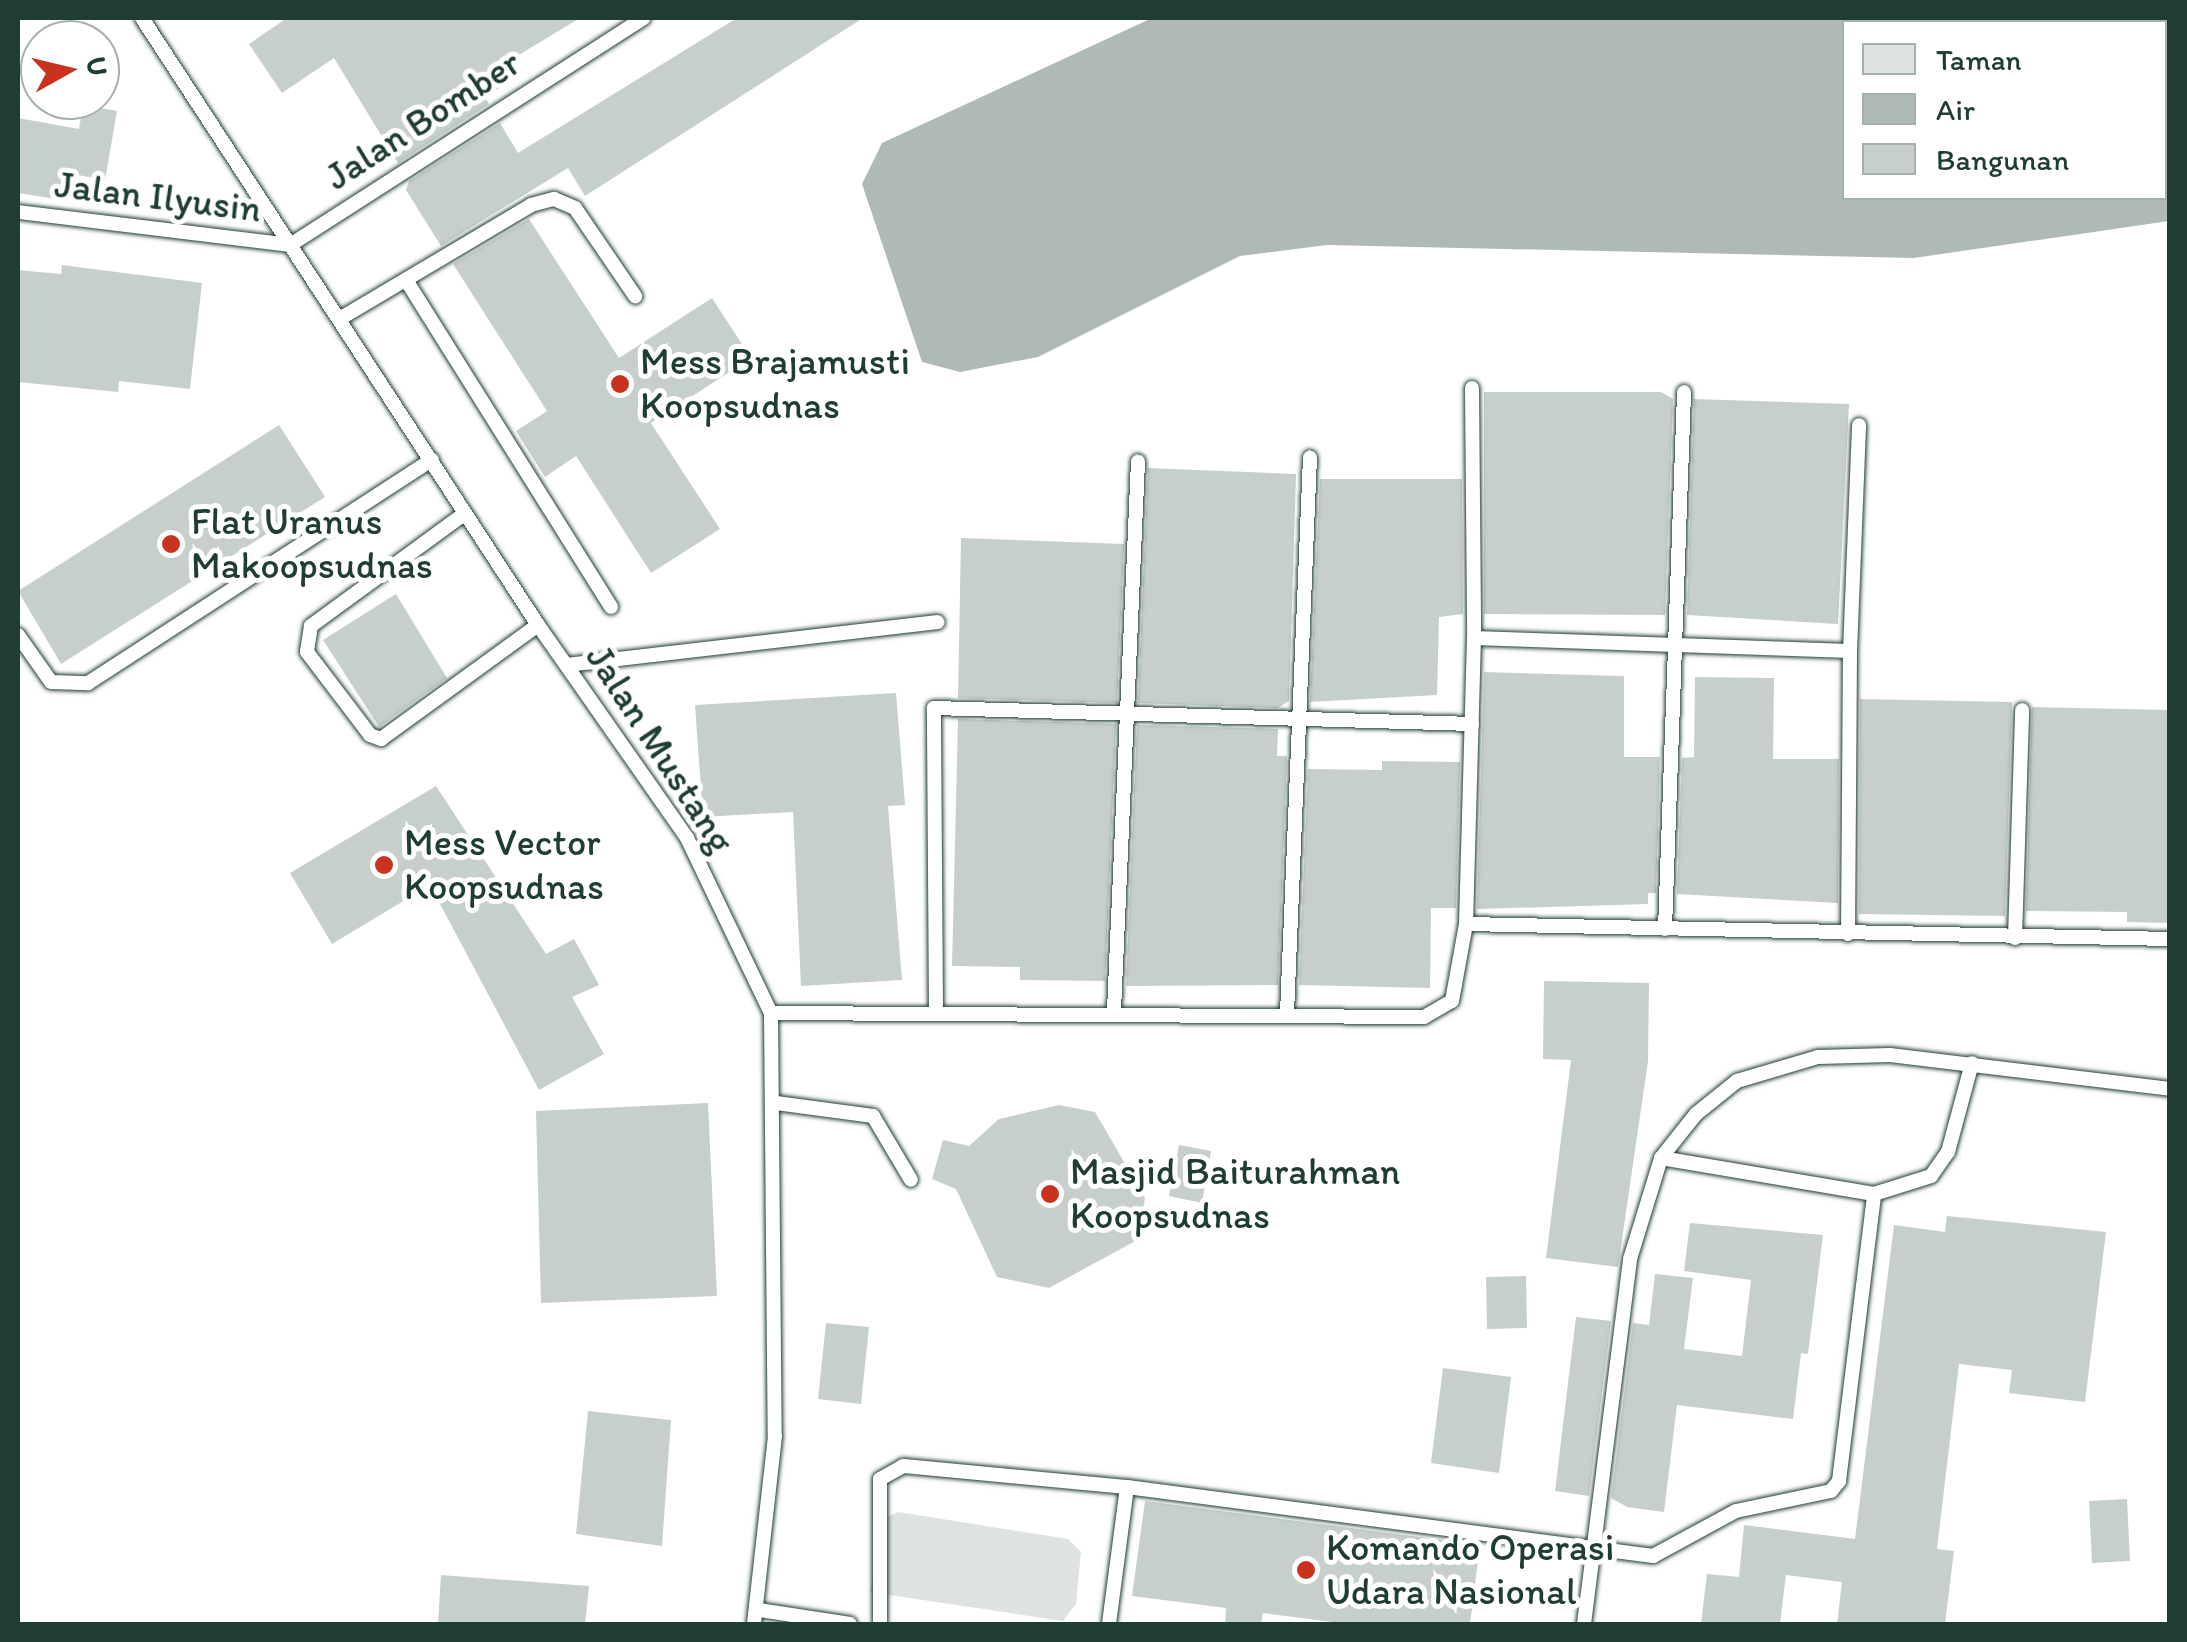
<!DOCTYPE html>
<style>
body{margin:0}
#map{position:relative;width:2187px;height:1642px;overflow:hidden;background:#fff;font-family:Itim,sans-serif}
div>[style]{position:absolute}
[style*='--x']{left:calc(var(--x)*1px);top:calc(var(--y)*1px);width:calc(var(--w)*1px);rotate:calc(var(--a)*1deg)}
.green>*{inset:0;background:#dee3e2}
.water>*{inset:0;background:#afbab7}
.building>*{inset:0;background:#c7cfcc}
.roads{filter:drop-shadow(0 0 2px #1f3d34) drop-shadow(0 0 2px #1f3d34)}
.lane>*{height:14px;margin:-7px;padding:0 7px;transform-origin:7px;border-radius:7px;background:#fff}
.dots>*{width:28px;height:28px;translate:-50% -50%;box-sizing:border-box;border:5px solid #fff;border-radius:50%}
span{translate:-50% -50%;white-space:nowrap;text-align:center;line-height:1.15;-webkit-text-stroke:10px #fff;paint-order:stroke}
.street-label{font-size:38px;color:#1f3d34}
.poi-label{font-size:38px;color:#1f3d34}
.left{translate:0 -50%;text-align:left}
.frame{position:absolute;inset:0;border:20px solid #1f3d34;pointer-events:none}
.legend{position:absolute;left:1842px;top:20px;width:325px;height:180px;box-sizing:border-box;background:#fff;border:2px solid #a5b1ae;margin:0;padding:12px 18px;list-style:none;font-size:30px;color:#1f3d34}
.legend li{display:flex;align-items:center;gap:20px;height:50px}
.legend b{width:50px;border:2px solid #a5b1ae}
.north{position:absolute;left:20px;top:20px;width:100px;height:100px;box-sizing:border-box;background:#fff;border:2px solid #a5b1ae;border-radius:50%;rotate:82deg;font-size:28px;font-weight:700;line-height:40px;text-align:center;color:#1f3d34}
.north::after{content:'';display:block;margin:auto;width:35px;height:45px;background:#c8321e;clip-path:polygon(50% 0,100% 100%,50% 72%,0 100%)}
</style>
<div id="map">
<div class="green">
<i style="clip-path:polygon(898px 1512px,1068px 1539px,1081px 1552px,1076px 1604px,1063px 1621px,870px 1592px,883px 1519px)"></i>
</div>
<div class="water">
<i style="clip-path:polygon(evenodd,1152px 18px,2169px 18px,2169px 221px,1914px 258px,1327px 245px,1240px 256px,1038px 357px,960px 372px,922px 362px,862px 184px,882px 143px,1152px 18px,1844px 22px,2164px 22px,2164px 198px,1844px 198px,1844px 22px)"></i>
</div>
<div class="building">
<i style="clip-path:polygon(287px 18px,580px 18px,502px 65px,511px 81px,485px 97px,489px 104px,398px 163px,334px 58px,282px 93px,249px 44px)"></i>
<i style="clip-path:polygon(737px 18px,863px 18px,585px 196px,568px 168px,441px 246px,406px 190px,409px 181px,500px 123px,518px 153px)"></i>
<i style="clip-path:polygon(83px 105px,117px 111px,105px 180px,67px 173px,62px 200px,18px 193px,18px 118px,79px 129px)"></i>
<i style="clip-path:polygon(529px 219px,619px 358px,712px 298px,751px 358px,651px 423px,720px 529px,651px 573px,576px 456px,545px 477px,516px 431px,547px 411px,453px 264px)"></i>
<i style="clip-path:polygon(62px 265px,202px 283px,190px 389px,119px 381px,118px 392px,18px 382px,18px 270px,61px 274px)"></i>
<i style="clip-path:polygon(1484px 392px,1661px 392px,1673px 399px,1665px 615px,1484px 614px)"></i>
<i style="clip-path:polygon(1694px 399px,1849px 404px,1838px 624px,1687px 615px)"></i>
<i style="clip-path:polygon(279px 425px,325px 497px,61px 664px,18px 591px)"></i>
<i style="clip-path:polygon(1148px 468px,1296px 474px,1289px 701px,1278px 708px,1138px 703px)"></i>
<i style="clip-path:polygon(1320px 479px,1462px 479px,1463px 614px,1439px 617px,1437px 695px,1310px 702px)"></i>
<i style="clip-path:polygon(961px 538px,1124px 544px,1117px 703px,958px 698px)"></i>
<i style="clip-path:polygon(396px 594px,447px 678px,379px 727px,323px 640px)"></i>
<i style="clip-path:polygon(1484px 672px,1624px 676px,1624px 757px,1660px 757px,1656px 893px,1648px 893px,1648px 904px,1477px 909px)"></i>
<i style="clip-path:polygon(1695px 677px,1774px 678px,1773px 759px,1839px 759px,1838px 903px,1677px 894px,1682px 758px,1694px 757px)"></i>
<i style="clip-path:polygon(896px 693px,905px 805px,888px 806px,902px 980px,801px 986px,793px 812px,703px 817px,695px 705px)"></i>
<i style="clip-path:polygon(1860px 699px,2012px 702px,2005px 916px,1859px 914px)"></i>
<i style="clip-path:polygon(2032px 707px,2170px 710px,2170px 923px,2127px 922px,2127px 912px,2026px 911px)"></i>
<i style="clip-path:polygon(958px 719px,1116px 724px,1105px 981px,1020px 980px,1020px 967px,952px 966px)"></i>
<i style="clip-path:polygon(1137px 725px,1278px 729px,1277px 756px,1287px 756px,1278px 985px,1126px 986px)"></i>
<i style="clip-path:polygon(1382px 761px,1460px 762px,1456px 908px,1431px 908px,1430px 988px,1299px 985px,1308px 769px,1382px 770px)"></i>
<i style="clip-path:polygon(436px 786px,546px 954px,574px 939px,599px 985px,572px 997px,604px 1054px,539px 1090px,430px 885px,332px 944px,290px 873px)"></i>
<i style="clip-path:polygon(1544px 981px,1649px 983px,1648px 1061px,1618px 1267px,1546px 1258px,1571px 1060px,1543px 1059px)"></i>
<i style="clip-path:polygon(708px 1103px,717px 1296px,541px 1303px,536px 1111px)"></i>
<i style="clip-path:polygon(1059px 1105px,1095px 1112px,1145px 1198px,1139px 1239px,1049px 1288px,997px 1277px,956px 1189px,932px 1179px,943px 1140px,969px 1146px,999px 1119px)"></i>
<i style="clip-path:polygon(1179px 1145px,1211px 1151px,1202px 1203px,1169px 1196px)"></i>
<i style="clip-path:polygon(1947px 1216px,2106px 1232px,2085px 1402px,2009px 1393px,2012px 1370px,1959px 1364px,1937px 1549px,1954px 1551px,1945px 1624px,1837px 1624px,1842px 1582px,1786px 1575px,1780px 1624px,1701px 1624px,1707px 1574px,1739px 1577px,1744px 1525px,1855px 1539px,1894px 1225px,1945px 1232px)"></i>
<i style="clip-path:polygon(1690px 1223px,1823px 1235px,1808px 1354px,1801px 1353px,1793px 1419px,1677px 1405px,1664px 1512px,1627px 1507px,1611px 1498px,1633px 1323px,1649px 1325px,1655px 1274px,1693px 1278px,1684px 1349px,1742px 1356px,1751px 1280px,1684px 1271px)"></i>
<i style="clip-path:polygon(1526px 1276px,1527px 1328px,1487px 1329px,1486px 1277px)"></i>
<i style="clip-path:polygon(1576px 1317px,1611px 1321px,1589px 1496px,1555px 1491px)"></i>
<i style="clip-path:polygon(826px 1323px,869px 1327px,861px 1404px,818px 1399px)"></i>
<i style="clip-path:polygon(1443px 1368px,1511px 1377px,1499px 1473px,1431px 1463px)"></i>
<i style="clip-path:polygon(588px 1411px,671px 1420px,662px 1546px,576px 1534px)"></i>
<i style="clip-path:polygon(2127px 1499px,2130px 1561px,2092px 1563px,2089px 1501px)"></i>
<i style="clip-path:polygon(1145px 1501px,1480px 1545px,1470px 1624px,1348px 1624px,1263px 1613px,1261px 1624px,1225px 1624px,1226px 1608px,1132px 1596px)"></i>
<i style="clip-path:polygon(441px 1575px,589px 1586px,585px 1624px,438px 1624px)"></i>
</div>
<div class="roads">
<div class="lane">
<i style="--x:142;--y:18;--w:725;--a:56.88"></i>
<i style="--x:538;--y:625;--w:260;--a:55"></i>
<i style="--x:687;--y:838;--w:194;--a:64.4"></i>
<i style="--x:771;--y:1013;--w:423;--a:89.5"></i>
<i style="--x:775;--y:1436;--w:189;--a:96.4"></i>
<i style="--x:18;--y:212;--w:274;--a:6.9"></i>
<i style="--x:290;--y:245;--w:420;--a:-32.7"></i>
<i style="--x:406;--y:280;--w:386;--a:57.9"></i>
<i style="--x:341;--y:318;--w:221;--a:-30.7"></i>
<i style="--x:531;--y:205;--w:24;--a:-15"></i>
<i style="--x:554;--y:199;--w:23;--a:23"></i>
<i style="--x:575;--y:208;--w:107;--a:55.7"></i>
<i style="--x:1472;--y:388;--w:250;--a:89.5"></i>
<i style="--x:464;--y:514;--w:190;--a:143.8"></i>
<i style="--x:311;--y:626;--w:26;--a:99"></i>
<i style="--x:307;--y:652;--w:104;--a:52.8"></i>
<i style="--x:370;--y:735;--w:12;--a:20"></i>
<i style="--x:381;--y:739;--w:194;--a:-36"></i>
<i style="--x:18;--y:635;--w:57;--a:54.9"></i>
<i style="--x:51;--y:682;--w:37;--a:2"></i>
<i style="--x:88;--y:683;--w:410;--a:-33"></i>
<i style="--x:1850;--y:651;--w:226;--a:-87.7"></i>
<i style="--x:567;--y:665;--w:373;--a:-6.6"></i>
<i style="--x:1466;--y:924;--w:286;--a:-88.4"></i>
<i style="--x:1474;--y:638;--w:376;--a:2"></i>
<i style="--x:1850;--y:651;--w:283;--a:90.4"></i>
<i style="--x:1665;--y:929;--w:537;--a:-87.97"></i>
<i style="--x:2015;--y:938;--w:228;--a:-88.2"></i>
<i style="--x:1114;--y:1011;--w:550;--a:-87.5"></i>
<i style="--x:936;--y:1012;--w:304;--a:-90.4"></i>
<i style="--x:934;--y:708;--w:538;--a:1.7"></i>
<i style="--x:771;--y:1013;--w:653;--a:0.35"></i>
<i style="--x:1424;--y:1017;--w:32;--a:-30"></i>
<i style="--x:1452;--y:1001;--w:78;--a:-79.7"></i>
<i style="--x:1466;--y:924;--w:704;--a:1.22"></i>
<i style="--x:1287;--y:1013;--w:556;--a:-87.63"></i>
<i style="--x:776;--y:1103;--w:98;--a:7.6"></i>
<i style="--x:873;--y:1116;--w:74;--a:59.3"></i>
<i style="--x:1661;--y:1158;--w:216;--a:9.6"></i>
<i style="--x:1874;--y:1194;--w:60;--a:-17.5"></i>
<i style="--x:1931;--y:1176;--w:29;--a:-55"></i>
<i style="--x:1948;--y:1152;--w:92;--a:-74.9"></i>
<i style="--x:1127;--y:1487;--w:531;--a:7.47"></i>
<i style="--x:1653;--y:1556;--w:94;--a:-28.5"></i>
<i style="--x:1736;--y:1511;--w:97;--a:-11.9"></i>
<i style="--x:1831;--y:1491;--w:13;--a:-51"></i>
<i style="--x:1839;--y:1481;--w:289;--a:-83"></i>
<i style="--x:759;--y:1610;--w:92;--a:8.7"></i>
<i style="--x:880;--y:1624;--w:145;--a:-90"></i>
<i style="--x:880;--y:1479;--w:26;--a:-29"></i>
<i style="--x:903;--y:1466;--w:225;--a:5.4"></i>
<i style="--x:1127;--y:1487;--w:138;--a:97.5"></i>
<i style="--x:1584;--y:1624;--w:368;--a:-82.8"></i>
<i style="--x:1630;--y:1259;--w:106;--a:-72.9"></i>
<i style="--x:1661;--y:1158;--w:56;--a:-51.5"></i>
<i style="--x:1696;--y:1114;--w:53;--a:-38.8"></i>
<i style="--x:1737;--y:1081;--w:84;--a:-16.5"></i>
<i style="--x:1818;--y:1057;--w:72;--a:-1.6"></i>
<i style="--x:1890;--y:1055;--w:282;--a:6.9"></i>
</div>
</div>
<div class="dots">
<i style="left:620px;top:384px;background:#c8321e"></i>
<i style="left:171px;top:544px;background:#c8321e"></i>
<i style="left:384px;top:865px;background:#c8321e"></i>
<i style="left:1050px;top:1194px;background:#c8321e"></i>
<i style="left:1306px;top:1570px;background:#c8321e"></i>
</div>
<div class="street-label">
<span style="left:423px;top:120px;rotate:-33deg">Jalan Bomber</span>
<span style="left:158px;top:197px;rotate:7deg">Jalan Ilyusin</span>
<span style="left:660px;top:749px;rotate:57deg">Jalan Mustang</span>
</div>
<div class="poi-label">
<span class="left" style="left:640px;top:384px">Mess Brajamusti<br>Koopsudnas</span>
<span class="left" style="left:191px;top:544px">Flat Uranus<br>Makoopsudnas</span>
<span class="left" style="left:404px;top:865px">Mess Vector<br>Koopsudnas</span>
<span class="left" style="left:1070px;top:1194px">Masjid Baiturahman<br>Koopsudnas</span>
<span class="left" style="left:1326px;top:1570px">Komando Operasi<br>Udara Nasional</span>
</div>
<div class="frame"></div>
<ul class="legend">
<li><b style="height:28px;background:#dee3e2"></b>Taman</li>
<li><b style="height:28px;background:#afbab7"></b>Air</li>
<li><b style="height:28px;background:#c7cfcc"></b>Bangunan</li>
</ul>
<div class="north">U</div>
</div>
